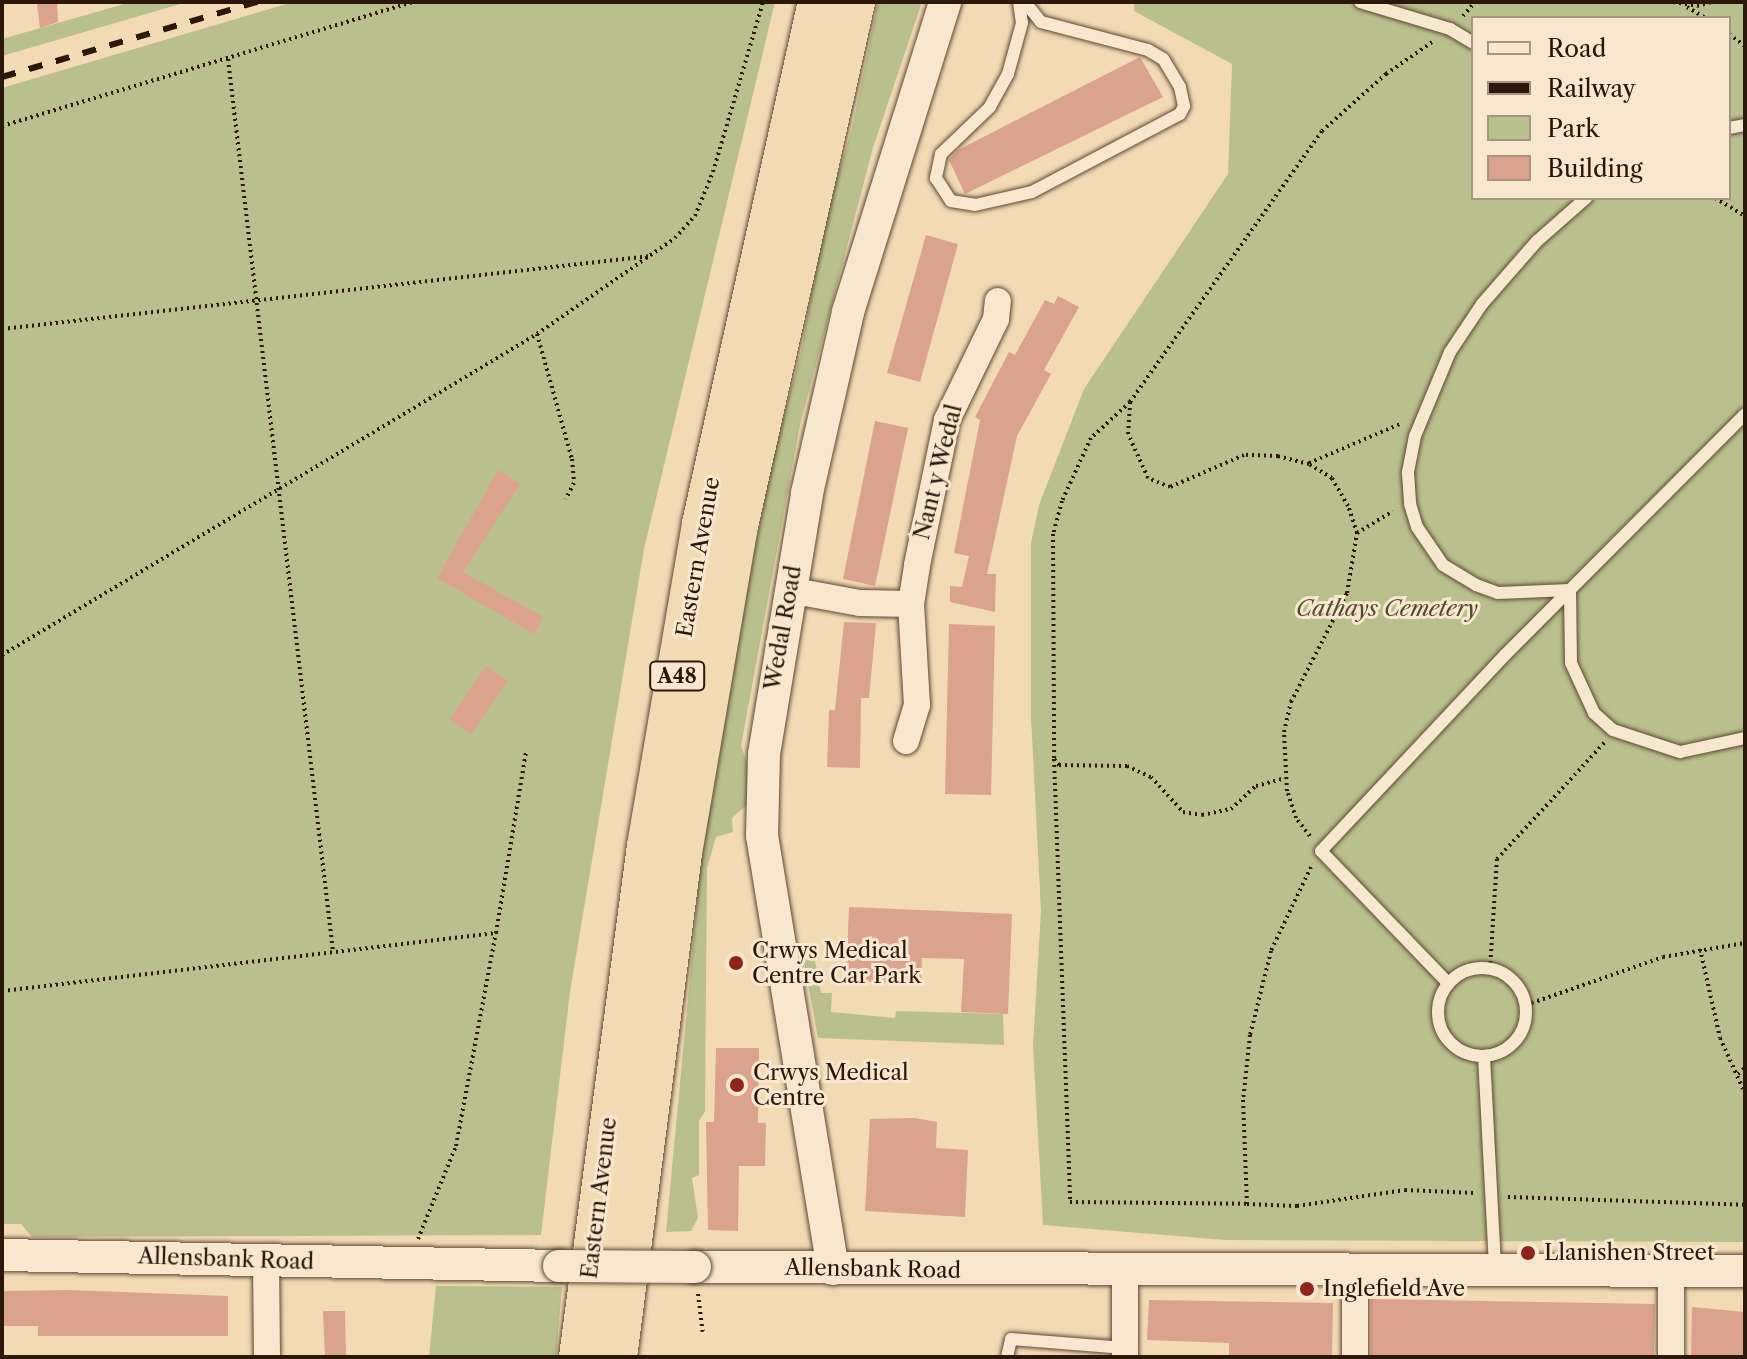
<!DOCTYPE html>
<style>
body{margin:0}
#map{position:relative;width:1747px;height:1359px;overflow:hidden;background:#f2dab5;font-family:"Libre Caslon Text",serif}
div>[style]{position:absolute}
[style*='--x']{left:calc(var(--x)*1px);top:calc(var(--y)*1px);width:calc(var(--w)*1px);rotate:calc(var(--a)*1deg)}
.green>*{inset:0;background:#bac08d}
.building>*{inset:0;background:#dba28e}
.path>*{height:4px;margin-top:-2px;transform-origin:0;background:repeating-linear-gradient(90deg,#2c170c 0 2px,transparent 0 6px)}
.roads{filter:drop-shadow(0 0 2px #5e4836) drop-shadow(0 0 2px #5e4836)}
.service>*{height:12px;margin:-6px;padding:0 6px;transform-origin:6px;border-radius:6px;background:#f7e7cf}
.service>.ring{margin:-6px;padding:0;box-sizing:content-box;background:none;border:12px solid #f7e7cf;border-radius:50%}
.minor>*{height:26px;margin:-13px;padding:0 13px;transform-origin:13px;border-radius:13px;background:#f7e7cf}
.tertiary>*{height:32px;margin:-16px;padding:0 16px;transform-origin:16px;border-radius:16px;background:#f7e7cf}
.trunk>*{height:42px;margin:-21px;padding:0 21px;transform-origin:21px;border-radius:21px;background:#f2dab5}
.rail>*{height:6px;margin-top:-3px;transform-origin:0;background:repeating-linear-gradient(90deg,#2c170c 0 14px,transparent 0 28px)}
.bridges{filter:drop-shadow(0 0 2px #5e4836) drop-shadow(0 0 2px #5e4836)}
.tertiary-bridge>*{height:32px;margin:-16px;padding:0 16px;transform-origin:16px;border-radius:16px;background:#f7e7cf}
.dots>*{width:22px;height:22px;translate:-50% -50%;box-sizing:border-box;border:4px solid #f7e7cf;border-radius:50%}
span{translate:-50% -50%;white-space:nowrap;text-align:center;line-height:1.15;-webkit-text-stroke:6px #f7e7cf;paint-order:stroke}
.shield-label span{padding:2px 6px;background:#f7e7cf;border:2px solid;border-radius:6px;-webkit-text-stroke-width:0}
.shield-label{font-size:20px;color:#2c170c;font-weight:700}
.street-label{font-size:22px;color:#2c170c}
.park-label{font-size:22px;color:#574a33;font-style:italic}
.poi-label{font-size:22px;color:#2c170c}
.left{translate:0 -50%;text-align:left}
.frame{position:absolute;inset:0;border:4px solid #2c170c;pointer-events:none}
.legend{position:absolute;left:1471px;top:16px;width:260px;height:184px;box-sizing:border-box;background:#f7e7cf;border:2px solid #a69481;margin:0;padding:10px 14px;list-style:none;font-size:24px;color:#2c170c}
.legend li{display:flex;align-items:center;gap:16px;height:40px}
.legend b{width:40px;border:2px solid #a69481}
</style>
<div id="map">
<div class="green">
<i style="clip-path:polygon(131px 2px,187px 2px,2px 56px,2px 39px)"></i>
<i style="clip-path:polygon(293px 2px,775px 2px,644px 549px,570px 992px,541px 1235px,32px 1237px,21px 1224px,2px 1224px,2px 88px)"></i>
<i style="clip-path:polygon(878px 2px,922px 2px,873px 148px,800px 425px,741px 746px,750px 771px,750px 802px,732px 818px,733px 832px,716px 837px,707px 868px,705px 1111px,699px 1121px,699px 1175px,692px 1178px,698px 1218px,691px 1231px,666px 1232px,701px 859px,730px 672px,773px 457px,801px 352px,824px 222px,852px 128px)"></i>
<i style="clip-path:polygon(evenodd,1134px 2px,1745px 2px,1745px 1242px,1225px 1240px,1043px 1225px,1033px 1046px,1041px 911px,1031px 717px,1031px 543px,1039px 505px,1084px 389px,1228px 174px,1232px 64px,1134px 11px,1134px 2px,1473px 18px,1729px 18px,1729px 198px,1473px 198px,1473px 18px)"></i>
<i style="clip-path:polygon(813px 950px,821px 993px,832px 993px,831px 1012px,895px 1018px,896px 1011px,1003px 1014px,1004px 1045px,818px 1038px,803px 957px)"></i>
<i style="clip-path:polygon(436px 1286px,562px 1287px,556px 1357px,429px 1357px)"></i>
</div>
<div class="building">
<i style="clip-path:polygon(57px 2px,58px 22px,40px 28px,37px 3px)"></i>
<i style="clip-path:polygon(1140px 57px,1163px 97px,965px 194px,949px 160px,958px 150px)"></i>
<i style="clip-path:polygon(926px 235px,958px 244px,920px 382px,887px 373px)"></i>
<i style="clip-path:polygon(1058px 296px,1079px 307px,1044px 370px,1051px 374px,1017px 436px,987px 574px,996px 574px,995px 612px,950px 602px,950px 586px,962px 587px,969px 556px,954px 553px,980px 420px,975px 417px,1009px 352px,1015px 355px,1045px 300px,1054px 304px)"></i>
<i style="clip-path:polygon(875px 421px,908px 428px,875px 586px,843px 579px)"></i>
<i style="clip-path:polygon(498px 470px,520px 484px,463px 572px,543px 617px,534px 634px,437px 578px)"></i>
<i style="clip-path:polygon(844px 622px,876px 623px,869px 698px,861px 698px,860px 768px,827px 767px,829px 710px,835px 710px)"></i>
<i style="clip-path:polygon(949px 624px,995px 626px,991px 795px,945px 794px)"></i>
<i style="clip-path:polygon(486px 666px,508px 681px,471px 734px,450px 719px)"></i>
<i style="clip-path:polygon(849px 907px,1012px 914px,1008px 1014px,961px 1012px,964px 959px,922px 958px,921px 984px,846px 981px)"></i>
<i style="clip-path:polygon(716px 1048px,759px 1048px,758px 1123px,766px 1123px,765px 1166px,739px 1166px,738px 1231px,708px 1230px,706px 1122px,714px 1122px)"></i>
<i style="clip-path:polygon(915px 1118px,937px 1122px,936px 1148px,968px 1150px,965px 1217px,865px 1211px,870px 1119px)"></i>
<i style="clip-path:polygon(69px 1290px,228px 1296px,228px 1336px,38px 1336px,38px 1326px,2px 1326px,2px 1291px)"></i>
<i style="clip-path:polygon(1371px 1299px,1655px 1304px,1654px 1357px,1371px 1357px)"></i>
<i style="clip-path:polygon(1149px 1300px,1333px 1303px,1332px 1357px,1229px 1357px,1229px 1343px,1147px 1340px)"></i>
<i style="clip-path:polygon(1692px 1307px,1745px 1312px,1745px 1357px,1691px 1357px)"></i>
<i style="clip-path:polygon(323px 1311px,345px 1311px,346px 1357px,325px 1357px)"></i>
</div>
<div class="path">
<i style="--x:1673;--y:2;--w:24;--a:9"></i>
<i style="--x:1697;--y:6;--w:16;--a:-15"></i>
<i style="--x:1687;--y:7;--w:21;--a:31"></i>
<i style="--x:1463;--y:16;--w:18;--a:-49"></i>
<i style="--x:1729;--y:34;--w:20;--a:37"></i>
<i style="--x:228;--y:59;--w:898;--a:83.29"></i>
<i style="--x:2;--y:126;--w:430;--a:-16.8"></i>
<i style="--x:1715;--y:198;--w:35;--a:31"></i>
<i style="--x:2;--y:329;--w:653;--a:-6.42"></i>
<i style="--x:537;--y:334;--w:130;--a:74.4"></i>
<i style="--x:572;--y:459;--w:24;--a:85"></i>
<i style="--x:574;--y:483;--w:18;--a:117"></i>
<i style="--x:1130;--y:402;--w:53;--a:137.3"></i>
<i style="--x:1091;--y:438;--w:69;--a:114.7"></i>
<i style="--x:1062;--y:501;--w:34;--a:105"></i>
<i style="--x:1053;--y:534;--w:225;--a:89.7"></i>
<i style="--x:1054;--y:759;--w:8;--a:50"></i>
<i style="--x:1059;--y:765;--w:68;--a:0.8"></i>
<i style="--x:1127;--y:766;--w:26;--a:25"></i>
<i style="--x:1151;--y:777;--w:47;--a:47.6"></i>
<i style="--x:1183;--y:812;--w:19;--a:9"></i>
<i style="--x:1202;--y:815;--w:30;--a:-12"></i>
<i style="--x:1231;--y:809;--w:34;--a:-43"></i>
<i style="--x:1256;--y:786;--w:30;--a:-15"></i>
<i style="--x:1309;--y:463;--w:99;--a:-23.2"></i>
<i style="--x:1357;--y:533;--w:42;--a:-31.4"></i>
<i style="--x:2;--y:655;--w:624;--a:-30.96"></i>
<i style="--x:537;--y:334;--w:168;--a:-34.8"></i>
<i style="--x:675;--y:238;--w:30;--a:-48"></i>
<i style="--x:695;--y:216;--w:48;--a:-67.8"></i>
<i style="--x:713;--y:172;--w:177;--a:-73.6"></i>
<i style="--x:1054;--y:759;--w:443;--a:87.9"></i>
<i style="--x:1070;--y:1202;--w:177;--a:0.6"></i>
<i style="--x:1310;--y:836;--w:23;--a:-128"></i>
<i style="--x:1296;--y:818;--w:28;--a:-108"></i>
<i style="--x:1287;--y:791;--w:59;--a:-92.9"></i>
<i style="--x:1284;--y:732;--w:31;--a:-77"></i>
<i style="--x:1291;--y:702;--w:123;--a:-62.8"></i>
<i style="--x:1347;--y:593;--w:61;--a:-80.5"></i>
<i style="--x:1357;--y:533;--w:28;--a:-108"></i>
<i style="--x:1348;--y:506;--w:32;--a:-120"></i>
<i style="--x:1332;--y:478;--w:27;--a:-149"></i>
<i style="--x:1309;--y:464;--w:32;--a:-166"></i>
<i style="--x:1278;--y:456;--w:34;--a:-178"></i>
<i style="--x:1244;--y:455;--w:81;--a:156.6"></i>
<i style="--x:1170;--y:487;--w:24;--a:-158"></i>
<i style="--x:1148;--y:478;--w:48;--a:-114.4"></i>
<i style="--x:1128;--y:434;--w:32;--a:-86"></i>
<i style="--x:1130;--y:402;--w:332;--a:-54.7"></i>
<i style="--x:1322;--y:131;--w:86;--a:-41.7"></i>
<i style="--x:1386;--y:74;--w:56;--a:-34.8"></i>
<i style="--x:1311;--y:867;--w:93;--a:115.5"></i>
<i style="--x:1271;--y:951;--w:87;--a:104"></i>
<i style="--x:1250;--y:1035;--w:65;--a:96.1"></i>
<i style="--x:1243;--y:1100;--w:104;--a:87.8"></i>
<i style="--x:1247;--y:1204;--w:50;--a:2.3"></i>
<i style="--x:1297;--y:1206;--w:109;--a:-8.4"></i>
<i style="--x:1405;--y:1190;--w:70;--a:2.5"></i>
<i style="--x:1700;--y:949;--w:91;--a:77.3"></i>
<i style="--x:1720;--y:1038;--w:60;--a:65.6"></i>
<i style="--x:1490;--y:969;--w:110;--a:-86.4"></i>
<i style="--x:1497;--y:859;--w:159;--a:-47.3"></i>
<i style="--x:2;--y:991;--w:497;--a:-6.7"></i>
<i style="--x:496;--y:933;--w:183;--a:-80.6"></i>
<i style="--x:1526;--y:1005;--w:145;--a:-19.3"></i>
<i style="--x:1663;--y:957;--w:83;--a:-9.7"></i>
<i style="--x:1738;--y:1074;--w:9;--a:-41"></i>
<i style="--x:1508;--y:1197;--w:237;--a:1.9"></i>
<i style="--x:2;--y:1212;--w:3;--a:0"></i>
<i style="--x:418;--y:1239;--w:100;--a:-67.8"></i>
<i style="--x:456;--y:1146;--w:217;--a:-79.4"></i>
<i style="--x:698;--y:1294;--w:38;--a:83"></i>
</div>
<div class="roads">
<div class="service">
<i style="--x:1019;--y:2;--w:21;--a:82"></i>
<i style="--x:1022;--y:23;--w:53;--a:105.4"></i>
<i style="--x:1008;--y:74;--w:38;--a:119"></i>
<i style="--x:990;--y:107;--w:68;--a:136.2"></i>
<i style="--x:941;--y:154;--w:25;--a:102"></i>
<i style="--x:936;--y:178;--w:27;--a:57"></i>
<i style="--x:951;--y:201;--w:24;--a:9"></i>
<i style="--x:975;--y:205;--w:58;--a:-12.8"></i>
<i style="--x:1032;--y:192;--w:167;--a:-27.8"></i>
<i style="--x:1180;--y:114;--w:9;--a:-63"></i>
<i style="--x:1184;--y:106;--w:19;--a:-102"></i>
<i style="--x:1180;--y:87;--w:33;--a:-121"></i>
<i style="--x:1163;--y:59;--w:17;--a:-149"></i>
<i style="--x:1148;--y:50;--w:111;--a:-165.3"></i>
<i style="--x:1041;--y:22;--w:26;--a:-129"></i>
<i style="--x:1360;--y:2;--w:94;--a:16.7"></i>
<i style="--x:1450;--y:29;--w:27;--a:31"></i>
<i style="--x:1729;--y:128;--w:16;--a:-11"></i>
<i style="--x:1586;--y:198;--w:65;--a:138.7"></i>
<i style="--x:1537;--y:241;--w:84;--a:131.1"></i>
<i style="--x:1482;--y:304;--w:58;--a:123.7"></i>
<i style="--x:1450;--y:352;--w:91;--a:112.6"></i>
<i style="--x:1415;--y:436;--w:38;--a:101"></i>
<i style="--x:1408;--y:473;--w:31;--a:86"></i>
<i style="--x:1410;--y:504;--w:24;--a:73"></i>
<i style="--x:1417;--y:527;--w:46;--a:55.6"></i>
<i style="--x:1443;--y:565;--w:39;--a:31"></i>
<i style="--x:1476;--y:585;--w:23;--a:20"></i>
<i style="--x:1498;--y:593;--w:72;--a:-2.4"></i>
<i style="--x:1570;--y:590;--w:73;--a:89.2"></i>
<i style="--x:1571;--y:663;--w:55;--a:65.3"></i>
<i style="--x:1594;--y:713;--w:25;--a:42"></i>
<i style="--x:1613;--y:730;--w:71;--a:18.2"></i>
<i style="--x:1680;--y:752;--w:66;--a:-12.2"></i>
<i class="ring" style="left:1438px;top:968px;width:76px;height:76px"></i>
<i style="--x:1448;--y:983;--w:183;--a:-133.9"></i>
<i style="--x:1321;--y:851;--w:269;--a:-46.8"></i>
<i style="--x:1505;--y:655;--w:340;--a:-45.1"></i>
<i style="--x:1484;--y:1056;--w:212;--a:87"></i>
<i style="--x:1007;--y:1357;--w:18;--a:-77"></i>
<i style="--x:1011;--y:1339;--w:114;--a:4.5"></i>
</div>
<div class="minor">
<i style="--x:789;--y:590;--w:72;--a:10.4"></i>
<i style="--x:860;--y:603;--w:51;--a:1.1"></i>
<i style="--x:906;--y:741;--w:38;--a:-73"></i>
<i style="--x:917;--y:705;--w:101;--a:-93.4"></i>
<i style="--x:911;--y:604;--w:39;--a:-81"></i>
<i style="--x:917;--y:565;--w:148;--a:-78.3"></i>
<i style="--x:947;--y:420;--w:112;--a:-64.1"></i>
<i style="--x:996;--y:319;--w:18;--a:-84"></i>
<i style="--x:266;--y:1260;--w:97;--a:89.4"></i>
<i style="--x:1125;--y:1267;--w:90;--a:90"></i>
<i style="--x:1355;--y:1268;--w:89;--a:90"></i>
<i style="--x:1671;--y:1271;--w:86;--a:90"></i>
</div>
<div class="tertiary">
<i style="--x:2;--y:1255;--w:557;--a:1.13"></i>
<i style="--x:695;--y:1267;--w:1050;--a:0.22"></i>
<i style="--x:833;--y:1269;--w:439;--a:-99.3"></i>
<i style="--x:762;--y:836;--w:82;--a:-88.6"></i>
<i style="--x:764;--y:754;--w:265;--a:-80.6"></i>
<i style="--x:807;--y:493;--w:186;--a:-77.2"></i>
<i style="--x:848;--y:312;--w:325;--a:-72.6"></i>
</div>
<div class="trunk">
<i style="--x:580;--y:1357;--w:516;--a:-82.42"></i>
<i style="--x:648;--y:846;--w:327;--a:-80.3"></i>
<i style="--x:703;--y:524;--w:535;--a:-77.47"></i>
<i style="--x:616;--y:1357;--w:508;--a:-82.65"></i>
<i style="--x:681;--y:853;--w:328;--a:-80.3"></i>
<i style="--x:736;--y:530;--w:541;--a:-77.4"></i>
</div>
</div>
<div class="rail">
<i style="--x:2;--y:77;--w:266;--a:-16.4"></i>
</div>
<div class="bridges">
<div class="tertiary-bridge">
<i style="--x:559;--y:1266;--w:136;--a:0.4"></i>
</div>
</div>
<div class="dots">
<i style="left:736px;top:963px;background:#8f2418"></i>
<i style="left:737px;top:1085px;background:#8f2418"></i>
<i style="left:1528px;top:1253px;background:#8f2418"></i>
<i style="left:1307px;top:1289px;background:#8f2418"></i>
</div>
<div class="shield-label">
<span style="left:677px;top:676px">A48</span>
</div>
<div class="street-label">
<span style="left:938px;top:472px;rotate:-76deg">Nant y Wedal</span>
<span style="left:698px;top:557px;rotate:-80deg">Eastern Avenue</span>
<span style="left:783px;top:628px;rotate:-80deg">Wedal Road</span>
<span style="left:599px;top:1198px;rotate:-83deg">Eastern Avenue</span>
<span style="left:226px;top:1259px;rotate:2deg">Allensbank Road</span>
<span style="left:873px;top:1269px;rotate:1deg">Allensbank Road</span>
</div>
<div class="park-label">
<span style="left:1387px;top:609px">Cathays Cemetery</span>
</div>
<div class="poi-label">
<span class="left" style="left:752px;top:963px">Crwys Medical<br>Centre Car Park</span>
<span class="left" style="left:753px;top:1085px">Crwys Medical<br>Centre</span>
<span class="left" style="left:1544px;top:1253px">Llanishen Street</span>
<span class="left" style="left:1323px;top:1289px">Inglefield Ave</span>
</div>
<div class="frame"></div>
<ul class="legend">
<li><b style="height:10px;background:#f7e7cf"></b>Road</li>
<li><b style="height:10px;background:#2c170c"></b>Railway</li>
<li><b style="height:22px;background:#bac08d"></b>Park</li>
<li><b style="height:22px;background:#dba28e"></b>Building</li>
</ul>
</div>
